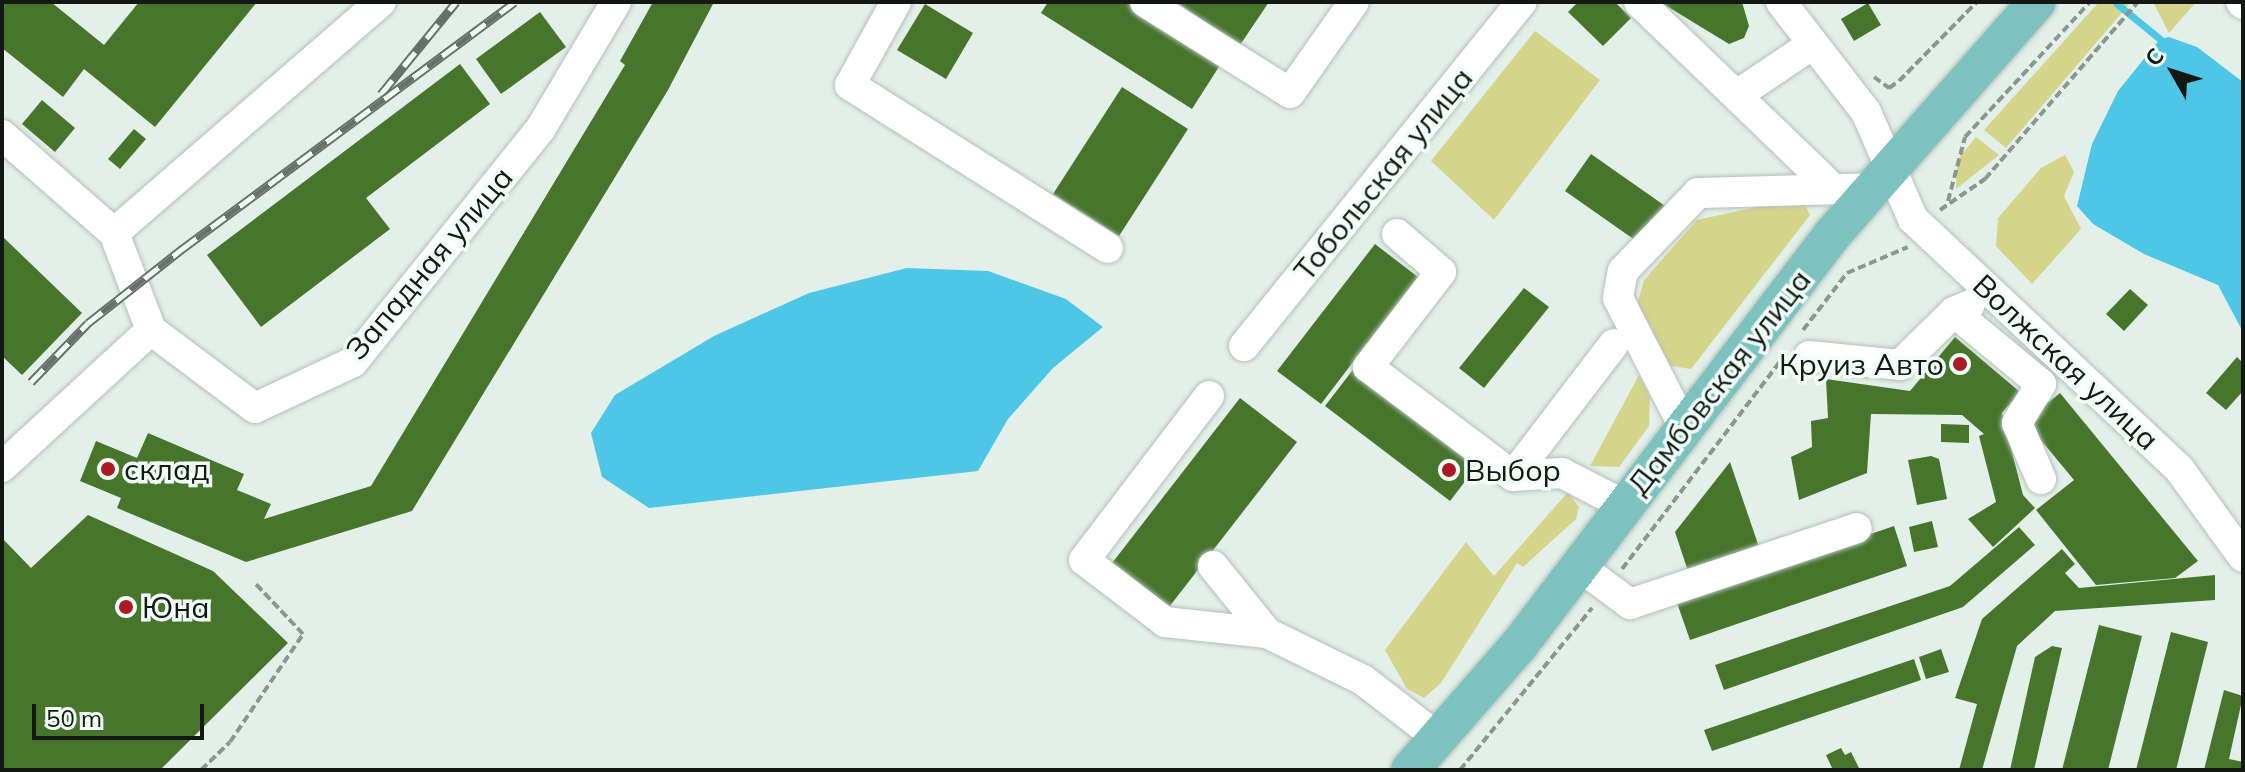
<!DOCTYPE html>
<meta charset="utf-8">
<style>
body{margin:0}
#map{position:relative;width:2245px;height:772px;overflow:hidden;background:#e3f0e9;font-family:Mulish,sans-serif}
div>[style]{position:absolute}
[style*='--x']{left:calc(var(--x)*1px);top:calc(var(--y)*1px);width:calc(var(--w)*1px);rotate:calc(var(--a)*1deg)}
.green>*{inset:0;background:#d5d48b}
.water>*{inset:0;background:#4ec6e6}
.stream>*{height:7px;margin:-3.5px;padding:0 3.5px;transform-origin:3.5px;border-radius:3.5px;background:#4ec6e6}
.building>*{inset:0;background:#47752c}
.path>*{height:4px;margin-top:-2px;transform-origin:0;background:repeating-linear-gradient(90deg,#8c9691 0 8px,transparent 0 12px)}
.roads{filter:drop-shadow(0 0 2px #b3c0ba) drop-shadow(0 0 2px #b3c0ba)}
.minor>*{height:30px;margin:-15px;padding:0 15px;transform-origin:15px;border-radius:15px;background:#fff}
.major>*{height:38px;margin:-19px;padding:0 19px;transform-origin:19px;border-radius:19px;background:#7dc2bf}
.rail>*{height:9px;margin-top:-4.5px;transform-origin:0;background:repeating-linear-gradient(90deg,#f0fef7 0 18px,#67706b 0 36px);box-sizing:border-box;border-block:2px solid #67706b}
.dots>*{width:22px;height:22px;translate:-50% -50%;box-sizing:border-box;border:4px solid #f0fef7;border-radius:50%}
span{translate:-50% -50%;white-space:nowrap;text-align:center;line-height:1.15;-webkit-text-stroke:7px #f0fef7;paint-order:stroke}
.street-label{font-size:30px;color:#131815}
.poi-label{font-size:30px;color:#131815}
.right{translate:-100% -50%;text-align:right}
.left{translate:0 -50%;text-align:left}
.frame{position:absolute;inset:0;border:4px solid #131815;pointer-events:none}
.north{position:absolute;left:2133px;top:32px;width:80px;height:80px;-webkit-text-stroke:6px #f0fef7;paint-order:stroke;rotate:309deg;font-size:22px;font-weight:700;line-height:32px;text-align:center;color:#131815}
.north::after{content:'';display:block;margin:auto;width:28px;height:36px;background:#131815;clip-path:polygon(50% 0,100% 100%,50% 72%,0 100%)}
.scale{position:absolute;left:32px;top:704px;width:172px;height:36px;box-sizing:border-box;border:4px solid #131815;border-top:0;padding-left:10px;font-size:24px;line-height:28px;white-space:nowrap;color:#131815;-webkit-text-stroke:6px #f0fef7;paint-order:stroke}
</style>
<div id="map">
<div class="green">
<i style="clip-path:polygon(2099px 2px,2131px 2px,2006px 148px,1984px 130px)"></i>
<i style="clip-path:polygon(2153px 2px,2196px 2px,2169px 33px)"></i>
<i style="clip-path:polygon(1535px 31px,1600px 80px,1494px 220px,1431px 161px)"></i>
<i style="clip-path:polygon(1976px 137px,1999px 155px,1956px 189px,1957px 160px)"></i>
<i style="clip-path:polygon(2065px 155px,2074px 172px,2064px 196px,2081px 229px,2032px 284px,1996px 246px,1998px 218px,2041px 168px)"></i>
<i style="clip-path:polygon(1801px 197px,1810px 215px,1691px 369px,1671px 366px,1637px 305px,1644px 280px,1697px 220px)"></i>
<i style="clip-path:polygon(1639px 375px,1650px 398px,1649px 426px,1619px 467px,1590px 466px)"></i>
<i style="clip-path:polygon(1568px 492px,1579px 507px,1576px 519px,1523px 567px,1517px 563px,1441px 683px,1424px 698px,1407px 689px,1385px 650px,1466px 542px,1494px 576px)"></i>
</div>
<div class="water">
<i style="clip-path:polygon(2169px 37px,2197px 47px,2243px 82px,2243px 332px,2218px 285px,2144px 254px,2093px 224px,2077px 206px,2092px 144px,2118px 91px,2160px 39px)"></i>
<i style="clip-path:polygon(907px 268px,988px 271px,1066px 299px,1103px 327px,1053px 368px,1008px 419px,978px 471px,649px 508px,602px 477px,591px 433px,615px 395px,714px 336px,809px 293px)"></i>
</div>
<div class="stream">
<i style="--x:2117;--y:4;--w:55;--a:39.1"></i>
</div>
<div class="building">
<i style="clip-path:polygon(2px 2px,51px 2px,104px 45px,139px 2px,257px 2px,155px 127px,84px 69px,63px 97px,2px 48px)"></i>
<i style="clip-path:polygon(653px 2px,714px 2px,668px 90px,412px 511px,246px 562px,117px 508px,121px 498px,80px 481px,96px 441px,137px 458px,148px 433px,244px 474px,237px 490px,271px 504px,264px 519px,371px 486px,625px 65px,620px 61px)"></i>
<i style="clip-path:polygon(1048px 2px,1128px 2px,1222px 62px,1192px 109px,1041px 13px)"></i>
<i style="clip-path:polygon(1176px 2px,1269px 2px,1240px 45px)"></i>
<i style="clip-path:polygon(1578px 2px,1615px 2px,1631px 18px,1603px 46px,1568px 12px)"></i>
<i style="clip-path:polygon(1660px 2px,1742px 2px,1749px 26px,1744px 38px,1729px 44px)"></i>
<i style="clip-path:polygon(1868px 3px,1881px 25px,1854px 41px,1841px 19px)"></i>
<i style="clip-path:polygon(925px 4px,973px 33px,946px 79px,897px 50px)"></i>
<i style="clip-path:polygon(540px 12px,566px 47px,501px 94px,476px 59px)"></i>
<i style="clip-path:polygon(460px 64px,490px 104px,366px 198px,390px 229px,261px 327px,207px 255px)"></i>
<i style="clip-path:polygon(1122px 87px,1188px 129px,1119px 236px,1053px 194px)"></i>
<i style="clip-path:polygon(42px 100px,75px 128px,55px 152px,22px 124px)"></i>
<i style="clip-path:polygon(134px 129px,146px 139px,120px 169px,108px 159px)"></i>
<i style="clip-path:polygon(1591px 154px,1668px 208px,1642px 245px,1565px 191px)"></i>
<i style="clip-path:polygon(2px 236px,82px 313px,22px 375px,2px 356px)"></i>
<i style="clip-path:polygon(1375px 244px,1418px 277px,1321px 404px,1277px 371px)"></i>
<i style="clip-path:polygon(1524px 288px,1549px 307px,1484px 388px,1459px 368px)"></i>
<i style="clip-path:polygon(2130px 289px,2148px 305px,2124px 331px,2106px 314px)"></i>
<i style="clip-path:polygon(1955px 337px,2020px 392px,2002px 413px,2023px 495px,2035px 508px,1993px 547px,1968px 519px,1996px 502px,1979px 436px,1984px 434px,1962px 415px,1871px 414px,1867px 473px,1799px 500px,1791px 457px,1812px 447px,1811px 421px,1828px 418px,1826px 379px,1910px 391px)"></i>
<i style="clip-path:polygon(2237px 357px,2243px 363px,2243px 391px,2226px 410px,2206px 393px)"></i>
<i style="clip-path:polygon(1355px 367px,1480px 462px,1450px 501px,1325px 406px)"></i>
<i style="clip-path:polygon(2060px 393px,2198px 561px,2175px 578px,2096px 585px,2036px 510px,2074px 480px,2025px 421px)"></i>
<i style="clip-path:polygon(1240px 398px,1297px 442px,1166px 611px,1109px 567px)"></i>
<i style="clip-path:polygon(1941px 424px,1969px 425px,1969px 443px,1941px 442px)"></i>
<i style="clip-path:polygon(1931px 456px,1939px 459px,1947px 499px,1917px 505px,1908px 460px)"></i>
<i style="clip-path:polygon(1730px 462px,1759px 547px,1688px 571px,1675px 532px)"></i>
<i style="clip-path:polygon(88px 515px,213px 571px,288px 643px,160px 770px,2px 770px,2px 538px,31px 568px)"></i>
<i style="clip-path:polygon(1932px 521px,1938px 547px,1914px 552px,1909px 527px)"></i>
<i style="clip-path:polygon(1894px 526px,1907px 566px,1690px 640px,1676px 600px)"></i>
<i style="clip-path:polygon(2019px 527px,2035px 545px,1963px 607px,1724px 690px,1715px 665px,1950px 586px)"></i>
<i style="clip-path:polygon(2062px 549px,2075px 564px,2065px 573px,2079px 588px,2215px 575px,2215px 600px,2055px 611px,2017px 646px,1982px 770px,1959px 770px,1977px 704px,1955px 698px,1982px 619px)"></i>
<i style="clip-path:polygon(2099px 625px,2142px 636px,2108px 770px,2062px 770px)"></i>
<i style="clip-path:polygon(2171px 632px,2208px 642px,2176px 770px,2136px 770px)"></i>
<i style="clip-path:polygon(2052px 646px,2062px 648px,2034px 770px,2010px 770px,2035px 657px)"></i>
<i style="clip-path:polygon(1941px 649px,1949px 672px,1926px 679px,1919px 657px)"></i>
<i style="clip-path:polygon(1914px 659px,1921px 680px,1712px 751px,1704px 730px)"></i>
<i style="clip-path:polygon(2224px 690px,2243px 696px,2229px 759px,2243px 762px,2243px 770px,2204px 770px)"></i>
<i style="clip-path:polygon(1841px 748px,1845px 755px,1851px 752px,1860px 770px,1833px 770px,1826px 755px)"></i>
</div>
<div class="path">
<i style="--x:1874;--y:77;--w:19;--a:36"></i>
<i style="--x:1889;--y:88;--w:12;--a:-35"></i>
<i style="--x:1899;--y:81;--w:111;--a:-45.4"></i>
<i style="--x:1948;--y:201;--w:66;--a:-75.1"></i>
<i style="--x:1965;--y:137;--w:184;--a:-47.2"></i>
<i style="--x:1940;--y:210;--w:55;--a:-34.6"></i>
<i style="--x:1985;--y:179;--w:234;--a:-49.2"></i>
<i style="--x:1803;--y:330;--w:72;--a:-52.3"></i>
<i style="--x:1847;--y:273;--w:66;--a:-23.1"></i>
<i style="--x:1622;--y:569;--w:268;--a:-52.7"></i>
<i style="--x:201;--y:770;--w:40;--a:-44"></i>
<i style="--x:230;--y:742;--w:130;--a:-55.9"></i>
<i style="--x:303;--y:634;--w:70;--a:-133.3"></i>
<i style="--x:1460;--y:770;--w:209;--a:-50.8"></i>
</div>
<div class="roads">
<div class="minor">
<i style="--x:896;--y:2;--w:95;--a:119"></i>
<i style="--x:850;--y:85;--w:305;--a:32.3"></i>
<i style="--x:1145;--y:2;--w:171;--a:32.1"></i>
<i style="--x:1290;--y:93;--w:111;--a:-54.9"></i>
<i style="--x:1639;--y:2;--w:267;--a:43.9"></i>
<i style="--x:1781;--y:2;--w:139;--a:52.3"></i>
<i style="--x:1866;--y:112;--w:117;--a:66.3"></i>
<i style="--x:1913;--y:219;--w:366;--a:43.2"></i>
<i style="--x:2180;--y:470;--w:107;--a:54.1"></i>
<i style="--x:2241;--y:2;--w:3;--a:45"></i>
<i style="--x:1740;--y:93;--w:88;--a:-33.9"></i>
<i style="--x:2;--y:135;--w:149;--a:41.2"></i>
<i style="--x:114;--y:233;--w:353;--a:-40.9"></i>
<i style="--x:114;--y:233;--w:104;--a:69.1"></i>
<i style="--x:151;--y:330;--w:130;--a:36.9"></i>
<i style="--x:255;--y:408;--w:108;--a:-25.1"></i>
<i style="--x:353;--y:362;--w:300;--a:-51.2"></i>
<i style="--x:541;--y:128;--w:147;--a:-59.2"></i>
<i style="--x:1397;--y:234;--w:58;--a:40.8"></i>
<i style="--x:1441;--y:272;--w:120;--a:127.5"></i>
<i style="--x:1368;--y:367;--w:181;--a:36.9"></i>
<i style="--x:1513;--y:476;--w:49;--a:-3.5"></i>
<i style="--x:1562;--y:473;--w:70;--a:27.3"></i>
<i style="--x:1954;--y:312;--w:113;--a:39.6"></i>
<i style="--x:2041;--y:384;--w:46;--a:121.6"></i>
<i style="--x:2017;--y:423;--w:61;--a:66.8"></i>
<i style="--x:1244;--y:346;--w:442;--a:-51.1"></i>
<i style="--x:1809;--y:356;--w:91;--a:5.6"></i>
<i style="--x:1900;--y:365;--w:76;--a:-44.5"></i>
<i style="--x:1954;--y:312;--w:17;--a:-24"></i>
<i style="--x:1209;--y:396;--w:206;--a:127.3"></i>
<i style="--x:1084;--y:560;--w:102;--a:37.4"></i>
<i style="--x:1165;--y:622;--w:103;--a:6.2"></i>
<i style="--x:1684;--y:427;--w:145;--a:-117.1"></i>
<i style="--x:1618;--y:298;--w:27;--a:-80"></i>
<i style="--x:1623;--y:271;--w:108;--a:-46.1"></i>
<i style="--x:1698;--y:193;--w:174;--a:-1.6"></i>
<i style="--x:2;--y:467;--w:202;--a:-42.6"></i>
<i style="--x:1513;--y:476;--w:166;--a:-52.6"></i>
<i style="--x:1213;--y:566;--w:86;--a:51.1"></i>
<i style="--x:1267;--y:633;--w:107;--a:26.1"></i>
<i style="--x:1363;--y:680;--w:98;--a:37.6"></i>
<i style="--x:1579;--y:566;--w:64;--a:36.7"></i>
<i style="--x:1630;--y:604;--w:239;--a:-18.5"></i>
</div>
<div class="major">
<i style="--x:1410;--y:770;--w:167;--a:-48.9"></i>
<i style="--x:1520;--y:644;--w:514;--a:-52.66"></i>
<i style="--x:1832;--y:235;--w:310;--a:-48.7"></i>
</div>
</div>
<div class="rail">
<i style="--x:381;--y:94;--w:119;--a:-50.8"></i>
<i style="--x:31;--y:382;--w:82;--a:-46"></i>
<i style="--x:88;--y:323;--w:120;--a:-38.2"></i>
<i style="--x:182;--y:249;--w:414;--a:-36.6"></i>
</div>
<div class="dots">
<i style="left:1960px;top:364px;background:#ad1924"></i>
<i style="left:108px;top:469px;background:#ad1924"></i>
<i style="left:1449px;top:470px;background:#ad1924"></i>
<i style="left:126px;top:607px;background:#ad1924"></i>
</div>
<div class="street-label">
<span style="left:1383px;top:174px;rotate:-51deg">Тобольская улица</span>
<span style="left:429px;top:263px;rotate:-50deg">Западная улица</span>
<span style="left:2066px;top:362px;rotate:43deg">Волжская улица</span>
<span style="left:1719px;top:382px;rotate:-52deg">Дамбовская улица</span>
</div>
<div class="poi-label">
<span class="right" style="left:1944px;top:364px">Круиз Авто</span>
<span class="left" style="left:124px;top:469px">склад</span>
<span class="left" style="left:1465px;top:470px">Выбор</span>
<span class="left" style="left:142px;top:607px">Юна</span>
</div>
<div class="frame"></div>
<div class="north">С</div>
<div class="scale">50 m</div>
</div>
